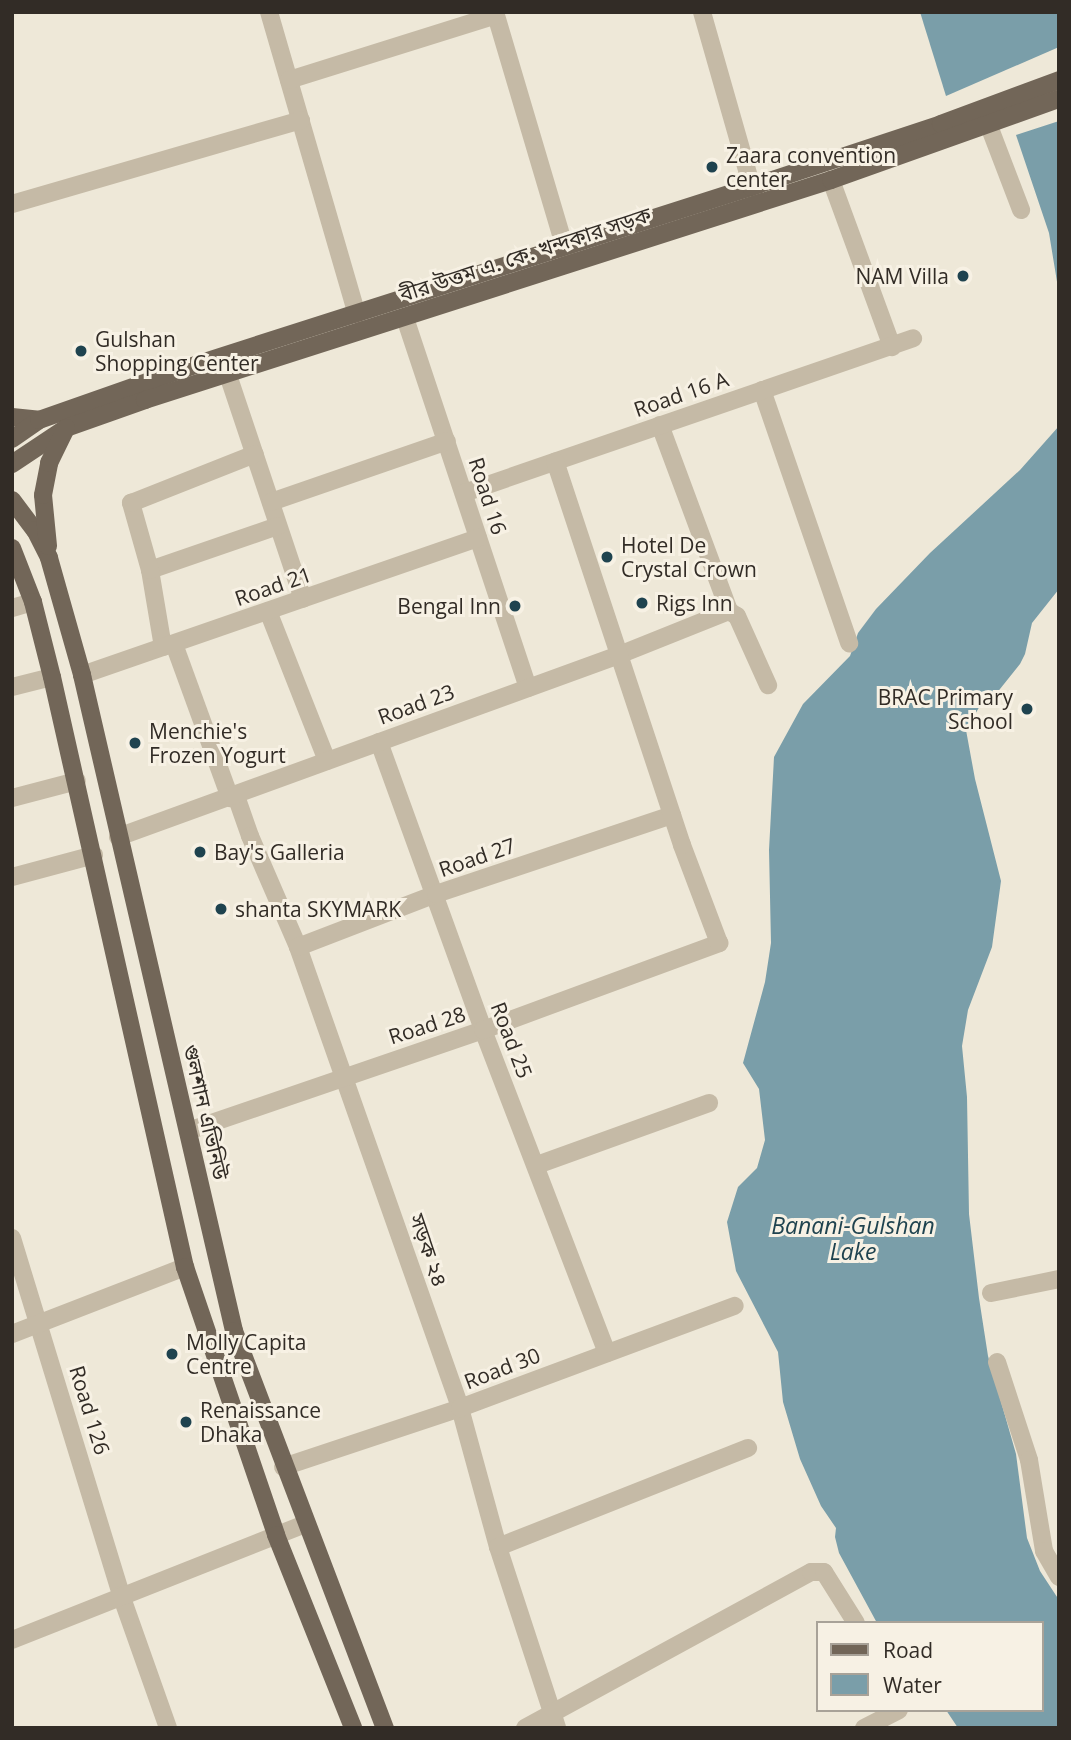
<!DOCTYPE html>
<meta charset="utf-8">
<style>
body{margin:0}
#map{position:relative;width:1071px;height:1740px;overflow:hidden;background:#eee8d8;font-family:"Open Sans","Noto Sans Bengali",sans-serif}
div>[style]{position:absolute}
[style*='--x']{left:calc(var(--x)*1px);top:calc(var(--y)*1px);width:calc(var(--w)*1px);rotate:calc(var(--a)*1deg)}
.water>*{inset:0;background:#7a9ea9}
.minor>*{height:18px;margin:-9px;padding:0 9px;transform-origin:9px;border-radius:9px;background:#c5baa6}
.major>*{height:18px;margin:-9px;padding:0 9px;transform-origin:9px;border-radius:9px;background:#726658}
.dots>*{width:19px;height:19px;translate:-50% -50%;box-sizing:border-box;border:4px solid #f7f1e4;border-radius:50%}
span{translate:-50% -50%;white-space:nowrap;text-align:center;line-height:1.15;-webkit-text-stroke:6px #f7f1e4;paint-order:stroke}
.poi-label{font-size:21px;color:#322c26}
.left{translate:0 -50%;text-align:left}
.right{translate:-100% -50%;text-align:right}
.street-label{font-size:21px;color:#322c26}
.water-label{font-size:23px;color:#1f434f;font-style:italic}
.frame{position:absolute;inset:0;border:14px solid #322c26;pointer-events:none}
.legend{position:absolute;left:816px;top:1621px;width:228px;height:91px;box-sizing:border-box;background:#f7f1e4;border:2px solid #a8a298;margin:0;padding:9px 12px;list-style:none;font-size:21px;color:#322c26}
.legend li{display:flex;align-items:center;gap:14px;height:35px}
.legend b{width:35px;border:2px solid #a8a298}
</style>
<div id="map">
<div class="water">
<i style="clip-path:polygon(920px 12px,1059px 12px,1059px 47px,946px 96px)"></i>
<i style="clip-path:polygon(1059px 121px,1059px 294px,1049px 233px,1016px 135px)"></i>
<i style="clip-path:polygon(1059px 426px,1059px 589px,1032px 623px,1025px 654px,1020px 664px,996px 694px,981px 704px,966px 730px,975px 779px,1001px 881px,992px 947px,968px 1010px,962px 1046px,967px 1097px,969px 1214px,979px 1298px,988px 1356px,1016px 1454px,1027px 1538px,1040px 1571px,1059px 1600px,1059px 1728px,958px 1728px,946px 1710px,1041px 1710px,1041px 1623px,877px 1623px,839px 1553px,835px 1537px,836px 1528px,821px 1506px,800px 1459px,783px 1402px,778px 1352px,736px 1271px,727px 1222px,738px 1187px,757px 1168px,765px 1140px,759px 1089px,743px 1063px,765px 982px,771px 943px,769px 850px,774px 757px,803px 704px,850px 656px,858px 633px,876px 609px,930px 553px,1020px 470px)"></i>
</div>
<div class="minor">
<i style="--x:269;--y:12;--w:315;--a:73.8"></i>
<i style="--x:495;--y:12;--w:261;--a:73.5"></i>
<i style="--x:702;--y:12;--w:197;--a:74.1"></i>
<i style="--x:289;--y:80;--w:217;--a:-17.4"></i>
<i style="--x:989;--y:126;--w:90;--a:69.1"></i>
<i style="--x:831;--y:180;--w:178;--a:69.9"></i>
<i style="--x:12;--y:204;--w:301;--a:-16.2"></i>
<i style="--x:405;--y:318;--w:390;--a:71.6"></i>
<i style="--x:227;--y:372;--w:239;--a:71.5"></i>
<i style="--x:762;--y:390;--w:268;--a:71"></i>
<i style="--x:660;--y:425;--w:198;--a:69.6"></i>
<i style="--x:464;--y:493;--w:475;--a:-19"></i>
<i style="--x:271;--y:502;--w:186;--a:-19.1"></i>
<i style="--x:150;--y:570;--w:135;--a:-19"></i>
<i style="--x:12;--y:608;--w:22;--a:-16"></i>
<i style="--x:268;--y:611;--w:161;--a:68.5"></i>
<i style="--x:729;--y:611;--w:9;--a:32"></i>
<i style="--x:737;--y:616;--w:76;--a:65.8"></i>
<i style="--x:174;--y:644;--w:164;--a:70"></i>
<i style="--x:163;--y:647;--w:78;--a:-99.6"></i>
<i style="--x:150;--y:570;--w:70;--a:-105.8"></i>
<i style="--x:131;--y:503;--w:133;--a:-21.6"></i>
<i style="--x:82;--y:675;--w:419;--a:-19.1"></i>
<i style="--x:12;--y:687;--w:41;--a:-14"></i>
<i style="--x:379;--y:742;--w:306;--a:70.1"></i>
<i style="--x:483;--y:1030;--w:346;--a:69"></i>
<i style="--x:236;--y:796;--w:42;--a:70.7"></i>
<i style="--x:250;--y:836;--w:121;--a:66.6"></i>
<i style="--x:298;--y:947;--w:489;--a:70.6"></i>
<i style="--x:460;--y:1408;--w:144;--a:74.7"></i>
<i style="--x:498;--y:1547;--w:190;--a:71.9"></i>
<i style="--x:12;--y:798;--w:67;--a:-14.7"></i>
<i style="--x:118;--y:837;--w:533;--a:-19.96"></i>
<i style="--x:619;--y:655;--w:118;--a:-21.8"></i>
<i style="--x:12;--y:877;--w:85;--a:-15"></i>
<i style="--x:298;--y:947;--w:148;--a:-21"></i>
<i style="--x:436;--y:894;--w:249;--a:-18.5"></i>
<i style="--x:188;--y:1131;--w:312;--a:-18.9"></i>
<i style="--x:483;--y:1030;--w:252;--a:-20.2"></i>
<i style="--x:719;--y:943;--w:105;--a:-110.7"></i>
<i style="--x:682;--y:845;--w:404;--a:-108.3"></i>
<i style="--x:537;--y:1165;--w:183;--a:-19.8"></i>
<i style="--x:12;--y:1238;--w:373;--a:73"></i>
<i style="--x:121;--y:1595;--w:141;--a:70.5"></i>
<i style="--x:991;--y:1293;--w:69;--a:-11.6"></i>
<i style="--x:12;--y:1334;--w:186;--a:-21.2"></i>
<i style="--x:997;--y:1362;--w:103;--a:71.9"></i>
<i style="--x:1029;--y:1460;--w:92;--a:80.6"></i>
<i style="--x:1044;--y:1551;--w:30;--a:60"></i>
<i style="--x:283;--y:1467;--w:187;--a:-18.4"></i>
<i style="--x:460;--y:1408;--w:293;--a:-20.4"></i>
<i style="--x:498;--y:1547;--w:269;--a:-21.6"></i>
<i style="--x:12;--y:1640;--w:315;--a:-21.6"></i>
<i style="--x:525;--y:1728;--w:326;--a:-28.6"></i>
<i style="--x:811;--y:1572;--w:13;--a:0"></i>
<i style="--x:824;--y:1572;--w:60;--a:57.9"></i>
<i style="--x:864;--y:1728;--w:39;--a:-27"></i>
</div>
<div class="major">
<i style="--x:12;--y:417;--w:27;--a:6"></i>
<i style="--x:12;--y:439;--w:33;--a:-35"></i>
<i style="--x:39;--y:420;--w:169;--a:-19.4"></i>
<i style="--x:198;--y:364;--w:581;--a:-17.75"></i>
<i style="--x:751;--y:187;--w:200;--a:-18.3"></i>
<i style="--x:941;--y:124;--w:126;--a:-20.4"></i>
<i style="--x:12;--y:464;--w:65;--a:-33.7"></i>
<i style="--x:66;--y:428;--w:84;--a:-19.5"></i>
<i style="--x:145;--y:400;--w:720;--a:-17.78"></i>
<i style="--x:831;--y:180;--w:242;--a:-19.6"></i>
<i style="--x:12;--y:500;--w:38;--a:53"></i>
<i style="--x:35;--y:530;--w:31;--a:63"></i>
<i style="--x:49;--y:558;--w:122;--a:74.2"></i>
<i style="--x:82;--y:675;--w:673;--a:76.95"></i>
<i style="--x:234;--y:1331;--w:425;--a:69.2"></i>
<i style="--x:48;--y:546;--w:51;--a:-95.6"></i>
<i style="--x:43;--y:495;--w:33;--a:-79"></i>
<i style="--x:49;--y:463;--w:39;--a:-64"></i>
<i style="--x:12;--y:548;--w:58;--a:68.7"></i>
<i style="--x:33;--y:602;--w:77;--a:75.8"></i>
<i style="--x:52;--y:677;--w:605;--a:77.3"></i>
<i style="--x:185;--y:1267;--w:283;--a:71.2"></i>
<i style="--x:276;--y:1535;--w:208;--a:68.2"></i>
</div>
<div class="dots">
<i style="left:712px;top:167px;background:#1f434f"></i>
<i style="left:963px;top:276px;background:#1f434f"></i>
<i style="left:81px;top:351px;background:#1f434f"></i>
<i style="left:607px;top:557px;background:#1f434f"></i>
<i style="left:642px;top:603px;background:#1f434f"></i>
<i style="left:515px;top:606px;background:#1f434f"></i>
<i style="left:1027px;top:709px;background:#1f434f"></i>
<i style="left:135px;top:743px;background:#1f434f"></i>
<i style="left:200px;top:852px;background:#1f434f"></i>
<i style="left:221px;top:909px;background:#1f434f"></i>
<i style="left:172px;top:1354px;background:#1f434f"></i>
<i style="left:186px;top:1422px;background:#1f434f"></i>
</div>
<div class="poi-label">
<span class="left" style="left:726px;top:167px">Zaara convention<br>center</span>
<span class="right" style="left:949px;top:276px">NAM Villa</span>
<span class="left" style="left:95px;top:351px">Gulshan<br>Shopping Center</span>
<span class="left" style="left:621px;top:557px">Hotel De<br>Crystal Crown</span>
<span class="left" style="left:656px;top:603px">Rigs Inn</span>
<span class="right" style="left:501px;top:606px">Bengal Inn</span>
<span class="right" style="left:1013px;top:709px">BRAC Primary<br>School</span>
<span class="left" style="left:149px;top:743px">Menchie's<br>Frozen Yogurt</span>
<span class="left" style="left:214px;top:852px">Bay's Galleria</span>
<span class="left" style="left:235px;top:909px">shanta SKYMARK</span>
<span class="left" style="left:186px;top:1354px">Molly Capita<br>Centre</span>
<span class="left" style="left:200px;top:1422px">Renaissance<br>Dhaka</span>
</div>
<div class="street-label">
<span style="left:525px;top:254px;rotate:-18deg">বীর উত্তম এ. কে. খন্দকার সড়ক</span>
<span style="left:681px;top:394px;rotate:-19deg">Road 16 A</span>
<span style="left:488px;top:496px;rotate:72deg">Road 16</span>
<span style="left:273px;top:586px;rotate:-19deg">Road 21</span>
<span style="left:416px;top:704px;rotate:-20deg">Road 23</span>
<span style="left:477px;top:857px;rotate:-19deg">Road 27</span>
<span style="left:427px;top:1025px;rotate:-18deg">Road 28</span>
<span style="left:512px;top:1040px;rotate:69deg">Road 25</span>
<span style="left:206px;top:1112px;rotate:77deg">গুলশান এভিনিউ</span>
<span style="left:429px;top:1250px;rotate:71deg">সড়ক ২৪</span>
<span style="left:502px;top:1368px;rotate:-21deg">Road 30</span>
<span style="left:90px;top:1410px;rotate:73deg">Road 126</span>
</div>
<div class="water-label">
<span style="left:853px;top:1238px">Banani-Gulshan<br>Lake</span>
</div>
<div class="frame"></div>
<ul class="legend">
<li><b style="height:9px;background:#726658"></b>Road</li>
<li><b style="height:19px;background:#7a9ea9"></b>Water</li>
</ul>
</div>
